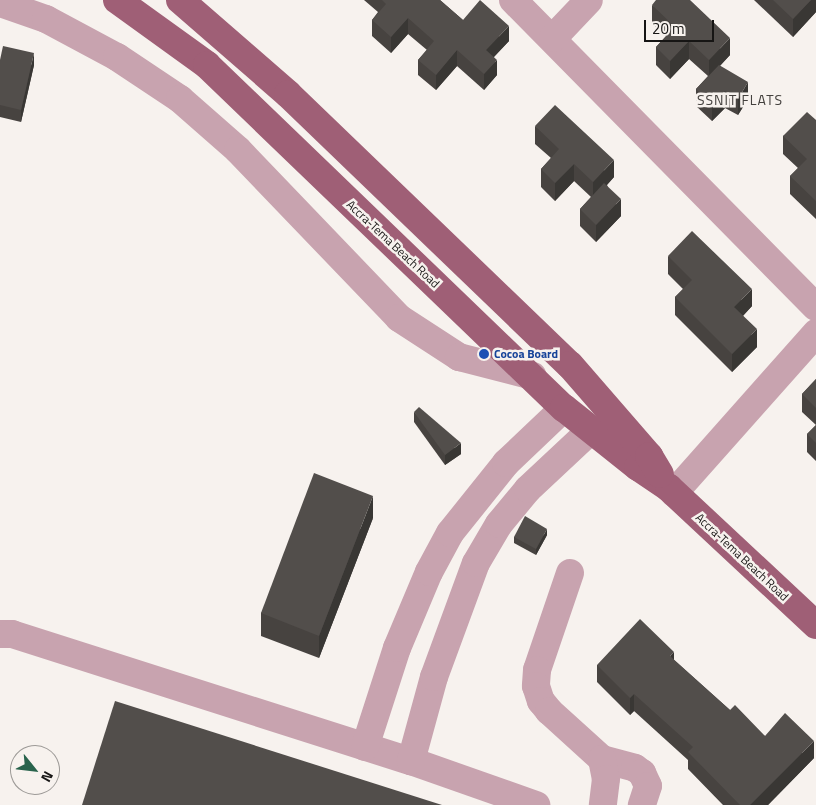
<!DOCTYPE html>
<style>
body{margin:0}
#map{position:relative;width:816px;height:805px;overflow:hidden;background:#f7f2ee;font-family:"Titillium Web",sans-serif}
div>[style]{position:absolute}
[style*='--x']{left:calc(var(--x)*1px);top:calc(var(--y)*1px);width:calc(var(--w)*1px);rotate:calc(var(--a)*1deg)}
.minor>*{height:28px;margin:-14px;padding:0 14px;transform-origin:14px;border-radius:14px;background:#c8a3af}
.major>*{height:28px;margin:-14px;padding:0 14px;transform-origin:14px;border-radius:14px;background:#9f5f76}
.wall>*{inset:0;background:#474340}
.shaded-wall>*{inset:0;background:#393734}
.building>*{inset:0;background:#524e4b}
.dots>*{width:14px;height:14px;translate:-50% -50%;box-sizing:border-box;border:2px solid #f7f2ee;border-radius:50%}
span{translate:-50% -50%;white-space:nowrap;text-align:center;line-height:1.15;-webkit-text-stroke:5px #f7f2ee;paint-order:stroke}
.street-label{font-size:12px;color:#161514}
.transit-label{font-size:12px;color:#164399;font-weight:700}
.left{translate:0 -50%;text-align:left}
.neighbourhood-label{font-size:14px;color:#44413e;letter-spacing:1px}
.north{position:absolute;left:10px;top:745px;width:50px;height:50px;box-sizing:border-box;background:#f7f2ee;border:1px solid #9d9a97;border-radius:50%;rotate:119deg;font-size:14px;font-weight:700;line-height:20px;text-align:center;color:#161514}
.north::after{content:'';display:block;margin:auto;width:18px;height:22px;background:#29634c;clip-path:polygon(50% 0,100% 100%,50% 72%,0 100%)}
.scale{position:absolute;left:644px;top:20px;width:70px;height:22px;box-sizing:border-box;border:2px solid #161514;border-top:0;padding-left:6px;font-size:15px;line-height:18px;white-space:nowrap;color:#161514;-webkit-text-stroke:4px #f7f2ee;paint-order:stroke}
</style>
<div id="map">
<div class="minor">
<i style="--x:513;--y:0;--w:431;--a:45.4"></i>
<i style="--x:0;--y:3;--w:49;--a:19.2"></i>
<i style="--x:46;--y:19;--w:81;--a:28.2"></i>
<i style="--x:117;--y:57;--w:76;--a:33.7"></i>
<i style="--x:180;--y:99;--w:77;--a:41.3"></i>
<i style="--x:238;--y:150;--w:233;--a:46.2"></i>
<i style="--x:399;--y:318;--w:72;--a:33"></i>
<i style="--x:459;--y:357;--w:76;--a:14.4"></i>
<i style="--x:553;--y:38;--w:52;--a:-46.5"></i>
<i style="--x:674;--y:493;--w:214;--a:-48.4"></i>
<i style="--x:570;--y:573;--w:102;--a:108.8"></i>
<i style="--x:537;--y:670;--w:16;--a:94"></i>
<i style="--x:536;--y:686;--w:16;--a:72"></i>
<i style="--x:541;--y:701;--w:13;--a:51"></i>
<i style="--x:549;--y:711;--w:72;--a:42.2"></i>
<i style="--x:602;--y:759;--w:34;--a:15"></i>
<i style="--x:635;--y:768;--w:9;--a:36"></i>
<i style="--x:642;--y:773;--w:14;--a:65"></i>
<i style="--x:648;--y:786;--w:20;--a:108"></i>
<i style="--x:0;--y:634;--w:12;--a:0"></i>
<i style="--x:12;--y:634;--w:419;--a:17.7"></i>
<i style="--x:411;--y:761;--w:133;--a:19.4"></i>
<i style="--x:365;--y:747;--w:104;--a:-72.1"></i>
<i style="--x:397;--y:648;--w:82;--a:-67.2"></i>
<i style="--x:429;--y:572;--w:44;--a:-61.7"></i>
<i style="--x:450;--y:533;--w:90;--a:-51.3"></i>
<i style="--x:506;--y:463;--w:80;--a:-43.5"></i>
<i style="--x:602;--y:759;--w:20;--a:79"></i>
<i style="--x:606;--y:779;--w:26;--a:97"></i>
<i style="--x:411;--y:761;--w:87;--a:-74.7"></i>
<i style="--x:434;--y:677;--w:121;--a:-69.8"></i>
<i style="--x:476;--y:563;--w:45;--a:-59.5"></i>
<i style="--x:499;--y:524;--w:45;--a:-50.4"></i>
<i style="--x:528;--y:489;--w:86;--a:-43.1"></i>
</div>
<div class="major">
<i style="--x:117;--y:0;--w:111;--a:35.8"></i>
<i style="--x:207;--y:65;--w:495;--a:43.9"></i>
<i style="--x:564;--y:408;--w:95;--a:38.6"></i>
<i style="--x:638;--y:467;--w:37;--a:34"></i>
<i style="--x:669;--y:488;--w:201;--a:43"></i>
<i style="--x:180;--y:0;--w:143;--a:41"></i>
<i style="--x:288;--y:94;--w:391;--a:43.9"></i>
<i style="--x:570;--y:365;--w:121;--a:49"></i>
<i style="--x:649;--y:456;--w:21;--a:59"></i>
</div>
<div class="wall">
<i style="clip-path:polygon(364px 0,440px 0,463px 20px,509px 41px,494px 57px,497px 75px,484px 90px,457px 66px,436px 90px,418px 75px,418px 60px,427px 50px,408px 34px,391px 53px,372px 36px,372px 20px,378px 12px)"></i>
<i style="clip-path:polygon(754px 0,816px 0,816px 12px,793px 37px)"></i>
<i style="clip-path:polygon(652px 5px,730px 55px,720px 66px,748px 99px,738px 115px,725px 108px,712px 121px,696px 106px,696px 89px,708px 76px,689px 59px,670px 79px,656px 65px,656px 47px,666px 36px,652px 23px)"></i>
<i style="clip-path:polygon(0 60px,34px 65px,21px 122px,0 117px)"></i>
<i style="clip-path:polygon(816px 120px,816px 219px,790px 194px,790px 176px,798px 168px,783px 154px,783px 136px)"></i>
<i style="clip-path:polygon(535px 126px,614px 177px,607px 185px,621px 216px,596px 242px,580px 226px,580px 209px,591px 197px,574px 181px,555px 201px,541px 187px,541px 169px,551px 158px,535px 144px)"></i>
<i style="clip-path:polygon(668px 256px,752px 306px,743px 316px,757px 347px,732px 372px,675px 315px,675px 297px,683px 289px,668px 274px)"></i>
<i style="clip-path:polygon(816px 379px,816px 461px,807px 452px,807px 434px,816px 425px,802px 412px,802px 394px)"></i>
<i style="clip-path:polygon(414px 412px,461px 454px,445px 465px,414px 422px)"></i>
<i style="clip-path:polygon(373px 518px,319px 658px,261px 636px,261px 613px)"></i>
<i style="clip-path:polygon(547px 535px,536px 555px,514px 543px,514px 537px)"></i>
<i style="clip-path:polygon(674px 660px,730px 710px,765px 736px,814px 758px,768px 805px,723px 805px,688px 769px,688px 760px,634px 711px,630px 715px,597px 682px,597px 665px)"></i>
</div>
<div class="shaded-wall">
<i style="clip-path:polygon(811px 0,816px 0,816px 12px,793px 37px,793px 19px)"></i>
<i style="clip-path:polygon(408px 18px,408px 34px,391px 53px,391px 37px)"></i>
<i style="clip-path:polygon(509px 26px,509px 41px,486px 65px,486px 50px)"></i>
<i style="clip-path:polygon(730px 38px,730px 55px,709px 77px,709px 60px)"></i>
<i style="clip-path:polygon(689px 41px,689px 59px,670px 79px,670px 61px)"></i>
<i style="clip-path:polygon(457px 50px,457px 66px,436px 90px,436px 75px)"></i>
<i style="clip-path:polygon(34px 53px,34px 65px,21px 122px,21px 110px)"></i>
<i style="clip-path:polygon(497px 60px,497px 75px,484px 90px,484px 74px)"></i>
<i style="clip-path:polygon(748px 82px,748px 99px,738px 115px,738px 99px)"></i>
<i style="clip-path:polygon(725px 91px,725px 108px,712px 121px,712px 104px)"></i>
<i style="clip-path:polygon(614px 160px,614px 177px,593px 200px,593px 182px)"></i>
<i style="clip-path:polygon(574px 164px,574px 181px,555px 201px,555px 183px)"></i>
<i style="clip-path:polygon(621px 199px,621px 216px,596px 242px,596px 225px)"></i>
<i style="clip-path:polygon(752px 289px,752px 306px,734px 325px,734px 307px)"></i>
<i style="clip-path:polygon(757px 329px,757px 347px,732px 372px,732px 354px)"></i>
<i style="clip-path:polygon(461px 443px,461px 454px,445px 465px,445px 455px)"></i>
<i style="clip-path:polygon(373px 496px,373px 518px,319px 658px,319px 636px)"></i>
<i style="clip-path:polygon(547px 529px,547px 535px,536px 555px,536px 549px)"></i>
<i style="clip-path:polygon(674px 652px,674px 669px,670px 656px)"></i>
<i style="clip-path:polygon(634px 694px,634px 711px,630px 715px,630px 698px)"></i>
<i style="clip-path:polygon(814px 741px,814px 758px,768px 805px,750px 805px)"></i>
</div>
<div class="building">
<i style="clip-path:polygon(382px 0,440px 0,463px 20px,480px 0,509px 26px,486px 50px,497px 60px,484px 74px,457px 50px,436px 75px,418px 60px,434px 41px,408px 18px,391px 37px,372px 20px,386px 4px)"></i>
<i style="clip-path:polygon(656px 0,690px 0,730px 38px,709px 60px,689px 41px,670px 61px,656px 47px,675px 27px,652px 5px)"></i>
<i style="clip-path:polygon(773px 0,811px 0,793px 19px)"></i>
<i style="clip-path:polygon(3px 46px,34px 53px,21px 110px,0 105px,0 60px)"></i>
<i style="clip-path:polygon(719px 65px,748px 82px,738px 99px,725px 91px,712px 104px,696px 89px)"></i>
<i style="clip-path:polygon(555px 105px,614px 160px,593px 182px,574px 164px,555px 183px,541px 169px,559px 149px,535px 126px)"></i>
<i style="clip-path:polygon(807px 112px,816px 120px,816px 201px,790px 176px,807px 159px,783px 136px)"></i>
<i style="clip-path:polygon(604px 183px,621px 199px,596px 225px,580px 209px)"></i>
<i style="clip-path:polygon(692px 231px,752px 289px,734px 307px,757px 329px,732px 354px,675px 297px,692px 280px,668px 256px)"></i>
<i style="clip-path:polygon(816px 379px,816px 408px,802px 394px)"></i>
<i style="clip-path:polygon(419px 407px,461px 443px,445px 455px,414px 412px)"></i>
<i style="clip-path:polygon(816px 425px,816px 443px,807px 434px)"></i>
<i style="clip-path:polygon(314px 473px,373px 496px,319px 636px,261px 613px)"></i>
<i style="clip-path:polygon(525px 516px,547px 529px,536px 549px,514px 537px)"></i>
<i style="clip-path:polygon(640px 619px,674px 652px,670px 656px,730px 710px,735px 705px,765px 736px,785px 713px,814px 741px,750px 805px,740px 805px,688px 752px,693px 747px,634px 694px,630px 698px,597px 665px)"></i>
<i style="clip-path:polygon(115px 701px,442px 805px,82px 805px)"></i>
</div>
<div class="dots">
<i style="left:484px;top:354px;background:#1a4fb4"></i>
</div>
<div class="street-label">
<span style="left:393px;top:244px;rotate:43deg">Accra-Tema Beach Road</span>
<span style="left:742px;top:557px;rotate:43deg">Accra-Tema Beach Road</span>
</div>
<div class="transit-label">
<span class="left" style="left:494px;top:354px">Cocoa Board</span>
</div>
<div class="neighbourhood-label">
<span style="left:740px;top:100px">SSNIT FLATS</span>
</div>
<div class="north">N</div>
<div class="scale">20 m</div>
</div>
